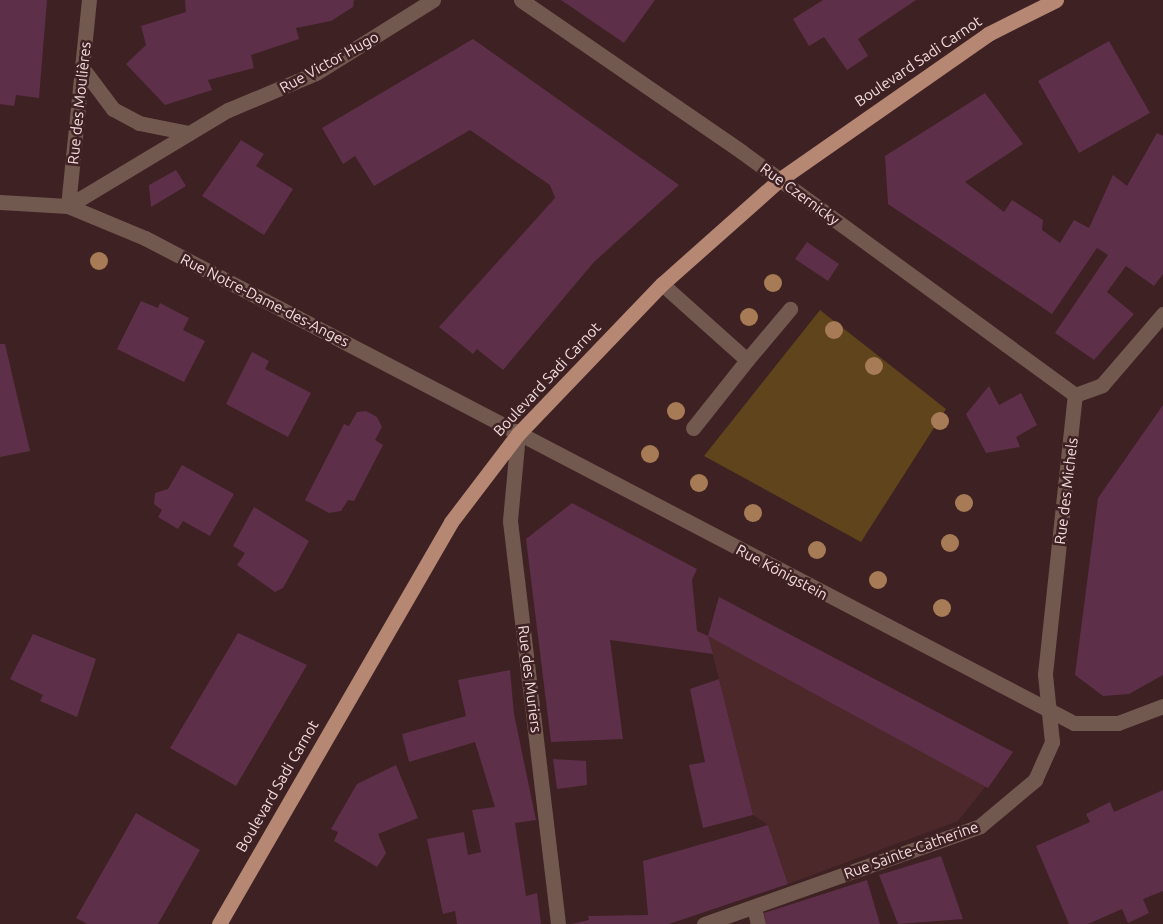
<!DOCTYPE html>
<meta charset="utf-8">
<style>
body{margin:0}
#map{position:relative;width:1163px;height:924px;overflow:hidden;background:#3e2123;font-family:Ubuntu,sans-serif}
div>[style]{position:absolute}
[style*='--x']{left:calc(var(--x)*1px);top:calc(var(--y)*1px);width:calc(var(--w)*1px);rotate:calc(var(--a)*1deg)}
.built>*{inset:0;background:#4c282b}
.green>*{inset:0;background:#60441c}
.building>*{inset:0;background:#5e2f49}
.minor>*{height:15px;margin:-7.5px;padding:0 7.5px;transform-origin:7.5px;border-radius:7.5px;background:#715950}
.major>*{height:15px;margin:-7.5px;padding:0 7.5px;transform-origin:7.5px;border-radius:7.5px;background:#b68773}
.trees>*{width:18px;height:18px;margin:-9px;border-radius:50%;background:#a67b56}
span{translate:-50% -50%;white-space:nowrap;text-align:center;line-height:1.15;-webkit-text-stroke:5px #3e2123;paint-order:stroke}
.street-label{font-size:15px;color:#f2ddde}
</style>
<div id="map">
<div class="built">
<i style="clip-path:polygon(719px 597px,1013px 752px,958px 821px,788px 884px,768px 825px,753px 815px,708px 636px)"></i>
</div>
<div class="green">
<i style="clip-path:polygon(820px 310px,946px 409px,861px 542px,704px 456px)"></i>
</div>
<div class="building">
<i style="clip-path:polygon(0 0,47px 0,39px 98px,16px 95px,14px 106px,0 104px)"></i>
<i style="clip-path:polygon(185px 0,354px 0,353px 7px,331px 21px,296px 28px,299px 39px,251px 55px,254px 68px,208px 80px,212px 90px,165px 105px,126px 64px,146px 45px,141px 26px,186px 12px)"></i>
<i style="clip-path:polygon(561px 0,655px 0,624px 43px)"></i>
<i style="clip-path:polygon(823px 0,916px 0,858px 39px,868px 56px,847px 70px,824px 37px,809px 46px,793px 19px)"></i>
<i style="clip-path:polygon(473px 39px,679px 185px,594px 262px,503px 370px,477px 349px,473px 354px,439px 327px,555px 198px,550px 185px,470px 130px,374px 186px,355px 156px,343px 164px,322px 128px)"></i>
<i style="clip-path:polygon(1109px 41px,1150px 113px,1079px 153px,1038px 81px)"></i>
<i style="clip-path:polygon(985px 93px,1023px 144px,965px 182px,1004px 212px,1012px 200px,1043px 220px,1042px 230px,1060px 243px,1074px 220px,1089px 228px,1113px 175px,1127px 186px,1157px 133px,1163px 136px,1163px 274px,1154px 286px,1126px 266px,1107px 292px,1134px 314px,1094px 360px,1055px 333px,1108px 255px,1097px 248px,1052px 314px,888px 204px,885px 156px)"></i>
<i style="clip-path:polygon(241px 140px,264px 154px,256px 166px,293px 189px,264px 235px,202px 196px)"></i>
<i style="clip-path:polygon(176px 170px,186px 186px,151px 207px,149px 185px)"></i>
<i style="clip-path:polygon(807px 242px,839px 264px,828px 281px,795px 259px)"></i>
<i style="clip-path:polygon(141px 301px,158px 308px,160px 303px,189px 318px,183px 330px,205px 341px,184px 382px,117px 349px)"></i>
<i style="clip-path:polygon(0 344px,5px 344px,30px 451px,0 457px)"></i>
<i style="clip-path:polygon(252px 352px,269px 361px,265px 369px,311px 393px,288px 437px,226px 404px)"></i>
<i style="clip-path:polygon(989px 386px,999px 405px,1021px 393px,1037px 425px,1016px 437px,1020px 447px,986px 453px,966px 414px)"></i>
<i style="clip-path:polygon(1163px 405px,1163px 675px,1129px 694px,1103px 696px,1075px 675px,1098px 498px)"></i>
<i style="clip-path:polygon(366px 411px,377px 417px,382px 427px,375px 440px,383px 445px,354px 501px,348px 500px,341px 511px,329px 513px,305px 500px,344px 424px,349px 426px,357px 412px)"></i>
<i style="clip-path:polygon(182px 465px,234px 494px,210px 536px,183px 521px,178px 529px,158px 517px,162px 510px,154px 504px,155px 493px,168px 489px)"></i>
<i style="clip-path:polygon(572px 503px,697px 569px,692px 580px,697px 631px,708px 636px,719px 597px,1013px 752px,988px 788px,708px 636px,713px 654px,610px 640px,623px 739px,551px 742px,526px 539px)"></i>
<i style="clip-path:polygon(254px 507px,309px 541px,283px 588px,275px 592px,237px 565px,245px 553px,233px 546px)"></i>
<i style="clip-path:polygon(238px 633px,307px 665px,236px 786px,170px 748px)"></i>
<i style="clip-path:polygon(33px 634px,96px 659px,77px 717px,40px 701px,43px 695px,10px 679px)"></i>
<i style="clip-path:polygon(510px 670px,514px 714px,536px 820px,515px 823px,526px 896px,537px 893px,541px 924px,457px 924px,455px 911px,443px 914px,427px 839px,464px 832px,468px 855px,481px 852px,472px 810px,495px 807px,475px 742px,409px 762px,402px 734px,466px 716px,458px 680px)"></i>
<i style="clip-path:polygon(719px 679px,753px 815px,703px 828px,689px 765px,705px 762px,690px 689px)"></i>
<i style="clip-path:polygon(553px 759px,586px 761px,587px 785px,557px 789px)"></i>
<i style="clip-path:polygon(396px 765px,418px 818px,378px 834px,386px 853px,377px 867px,334px 841px,338px 832px,331px 829px,357px 784px)"></i>
<i style="clip-path:polygon(1163px 790px,1163px 891px,1143px 899px,1149px 913px,1128px 923px,1122px 909px,1088px 924px,1069px 924px,1036px 846px,1090px 822px,1086px 814px,1110px 802px,1114px 812px)"></i>
<i style="clip-path:polygon(136px 813px,200px 850px,158px 924px,87px 924px,76px 918px)"></i>
<i style="clip-path:polygon(768px 825px,788px 884px,669px 924px,571px 924px,589px 920px,588px 916px,648px 915px,643px 861px)"></i>
<i style="clip-path:polygon(941px 856px,963px 919px,898px 924px,879px 875px)"></i>
<i style="clip-path:polygon(867px 880px,880px 924px,766px 924px,764px 913px)"></i>
</div>
<div class="minor">
<i style="--x:521;--y:0;--w:268;--a:34.5"></i>
<i style="--x:742;--y:152;--w:412;--a:36.1"></i>
<i style="--x:83;--y:69;--w:50;--a:53.1"></i>
<i style="--x:113;--y:109;--w:30;--a:28"></i>
<i style="--x:139;--y:123;--w:51;--a:11.3"></i>
<i style="--x:0;--y:202;--w:68;--a:3.4"></i>
<i style="--x:68;--y:206;--w:83;--a:22.6"></i>
<i style="--x:145;--y:238;--w:1048;--a:27.57"></i>
<i style="--x:1074;--y:723;--w:44;--a:0"></i>
<i style="--x:1118;--y:723;--w:48;--a:-20.7"></i>
<i style="--x:68;--y:206;--w:187;--a:-31"></i>
<i style="--x:228;--y:110;--w:95;--a:-22.8"></i>
<i style="--x:316;--y:73;--w:138;--a:-32"></i>
<i style="--x:68;--y:206;--w:207;--a:-84.2"></i>
<i style="--x:662;--y:284;--w:114;--a:41.8"></i>
<i style="--x:747;--y:360;--w:67;--a:-49.9"></i>
<i style="--x:1075;--y:395;--w:29;--a:-20"></i>
<i style="--x:1102;--y:385;--w:94;--a:-49.3"></i>
<i style="--x:693;--y:428;--w:87;--a:-51.5"></i>
<i style="--x:518;--y:434;--w:87;--a:95.3"></i>
<i style="--x:510;--y:521;--w:406;--a:83.2"></i>
<i style="--x:754;--y:907;--w:17;--a:77"></i>
<i style="--x:704;--y:924;--w:293;--a:-19.5"></i>
<i style="--x:980;--y:826;--w:72;--a:-39.9"></i>
<i style="--x:1035;--y:780;--w:42;--a:-65.9"></i>
<i style="--x:1052;--y:742;--w:68;--a:-95.9"></i>
<i style="--x:1045;--y:674;--w:281;--a:-83.9"></i>
</div>
<div class="major">
<i style="--x:219;--y:924;--w:464;--a:-60"></i>
<i style="--x:451;--y:522;--w:111;--a:-52.7"></i>
<i style="--x:518;--y:434;--w:208;--a:-46.2"></i>
<i style="--x:662;--y:284;--w:157;--a:-41.6"></i>
<i style="--x:779;--y:180;--w:255;--a:-34.9"></i>
<i style="--x:988;--y:34;--w:76;--a:-26.6"></i>
</div>
<div class="trees">
<i style="left:99px;top:261px"></i>
<i style="left:773px;top:283px"></i>
<i style="left:749px;top:317px"></i>
<i style="left:834px;top:330px"></i>
<i style="left:874px;top:366px"></i>
<i style="left:676px;top:411px"></i>
<i style="left:940px;top:421px"></i>
<i style="left:650px;top:454px"></i>
<i style="left:699px;top:483px"></i>
<i style="left:964px;top:503px"></i>
<i style="left:753px;top:513px"></i>
<i style="left:950px;top:543px"></i>
<i style="left:817px;top:550px"></i>
<i style="left:878px;top:580px"></i>
<i style="left:942px;top:608px"></i>
</div>
<div class="street-label">
<span style="left:918px;top:61px;rotate:-34deg">Boulevard Sadi Carnot</span>
<span style="left:329px;top:62px;rotate:-29deg">Rue Victor Hugo</span>
<span style="left:79px;top:103px;rotate:-84deg">Rue des Moulières</span>
<span style="left:800px;top:194px;rotate:36deg">Rue Czernicky</span>
<span style="left:265px;top:300px;rotate:27deg">Rue Notre-Dame-des-Anges</span>
<span style="left:547px;top:379px;rotate:-47deg">Boulevard Sadi Carnot</span>
<span style="left:1066px;top:491px;rotate:-83deg">Rue des Michels</span>
<span style="left:782px;top:572px;rotate:28deg">Rue Königstein</span>
<span style="left:530px;top:679px;rotate:83deg">Rue des Muriers</span>
<span style="left:277px;top:786px;rotate:-60deg">Boulevard Sadi Carnot</span>
<span style="left:911px;top:850px;rotate:-20deg">Rue Sainte-Catherine</span>
</div>
</div>
